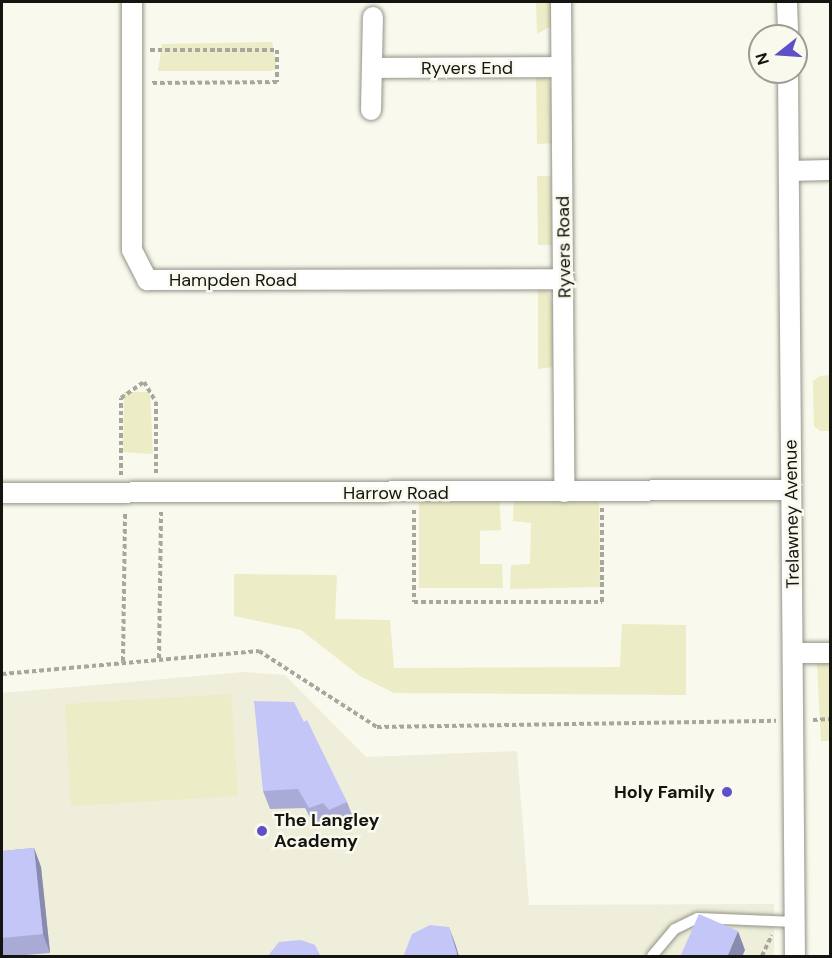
<!DOCTYPE html>
<style>
body{margin:0}
#map{position:relative;width:832px;height:958px;overflow:hidden;background:#f9f9ed;font-family:"DM Sans",sans-serif}
div>[style]{position:absolute}
[style*='--x']{left:calc(var(--x)*1px);top:calc(var(--y)*1px);width:calc(var(--w)*1px);rotate:calc(var(--a)*1deg)}
.built>*{inset:0;background:#eeeedb}
.green>*{inset:0;background:#ececc6}
.path>*{height:4px;margin-top:-2px;transform-origin:0;background:repeating-linear-gradient(90deg,#a7a79e 0 4.5px,transparent 0 7.5px)}
.roads{filter:drop-shadow(0 0 2px #939388) drop-shadow(0 0 2px #939388)}
.lane>*{height:10px;margin:-5px;padding:0 5px;transform-origin:5px;border-radius:5px;background:#fff}
.street>*{height:20px;margin:-10px;padding:0 10px;transform-origin:10px;border-radius:10px;background:#fff}
.wall>*{inset:0;background:#a9aad5}
.shaded-wall>*{inset:0;background:#898bae}
.building>*{inset:0;background:#c4c6f8}
.dots>*{width:16px;height:16px;translate:-50% -50%;box-sizing:border-box;border:3px solid #f9f9ed;border-radius:50%}
span{translate:-50% -50%;white-space:nowrap;text-align:center;line-height:1.15;-webkit-text-stroke:5px #f9f9ed;paint-order:stroke}
.street-label{font-size:18px;color:#141410}
.poi-label{font-size:18px;color:#141410;font-weight:700}
.right{translate:-100% -50%;text-align:right}
.left{translate:0 -50%;text-align:left}
.frame{position:absolute;inset:0;border:3px solid #141410;pointer-events:none}
.north{position:absolute;left:748px;top:24px;width:60px;height:60px;box-sizing:border-box;background:#f9f9ed;border:2px solid #9d9d95;border-radius:50%;rotate:253deg;font-size:16px;font-weight:700;line-height:24px;text-align:center;color:#141410}
.north::after{content:'';display:block;margin:auto;width:21px;height:27px;background:#5d51c9;clip-path:polygon(50% 0,100% 100%,50% 72%,0 100%)}
</style>
<div id="map">
<div class="built">
<i style="clip-path:polygon(245px 672px,285px 675px,366px 757px,517px 751px,529px 905px,774px 904px,774px 956px,2px 956px,2px 693px)"></i>
</div>
<div class="green">
<i style="clip-path:polygon(536px 2px,552px 2px,553px 25px,537px 34px)"></i>
<i style="clip-path:polygon(272px 42px,277px 69px,270px 71px,158px 71px,162px 44px)"></i>
<i style="clip-path:polygon(536px 70px,545px 75px,552px 88px,553px 143px,537px 144px)"></i>
<i style="clip-path:polygon(537px 176px,551px 176px,553px 245px,538px 245px)"></i>
<i style="clip-path:polygon(538px 284px,548px 290px,553px 306px,553px 367px,538px 369px)"></i>
<i style="clip-path:polygon(830px 375px,830px 431px,820px 431px,814px 426px,813px 381px,820px 376px)"></i>
<i style="clip-path:polygon(124px 392px,150px 392px,153px 454px,123px 452px)"></i>
<i style="clip-path:polygon(499px 497px,501px 530px,480px 531px,480px 564px,502px 564px,503px 588px,419px 588px,419px 499px)"></i>
<i style="clip-path:polygon(514px 498px,599px 500px,600px 587px,510px 589px,511px 565px,530px 564px,531px 523px,513px 521px)"></i>
<i style="clip-path:polygon(234px 574px,337px 575px,335px 619px,390px 620px,394px 668px,620px 667px,622px 624px,686px 625px,686px 695px,394px 693px,360px 676px,301px 630px,234px 616px)"></i>
<i style="clip-path:polygon(824px 659px,830px 659px,830px 741px,821px 741px,817px 664px)"></i>
<i style="clip-path:polygon(231px 694px,238px 796px,71px 806px,65px 704px)"></i>
</div>
<div class="path">
<i style="--x:150;--y:50;--w:127;--a:0"></i>
<i style="--x:277;--y:50;--w:32;--a:90"></i>
<i style="--x:277;--y:82;--w:127;--a:179.5"></i>
<i style="--x:121;--y:475;--w:77;--a:-90"></i>
<i style="--x:121;--y:398;--w:28;--a:-35"></i>
<i style="--x:144;--y:382;--w:23;--a:59"></i>
<i style="--x:156;--y:402;--w:71;--a:90"></i>
<i style="--x:414;--y:510;--w:92;--a:90"></i>
<i style="--x:414;--y:602;--w:188;--a:0"></i>
<i style="--x:602;--y:602;--w:94;--a:-90"></i>
<i style="--x:159;--y:658;--w:146;--a:-89.2"></i>
<i style="--x:123;--y:661;--w:149;--a:-89.2"></i>
<i style="--x:2;--y:674;--w:258;--a:-5.1"></i>
<i style="--x:259;--y:651;--w:140;--a:32.8"></i>
<i style="--x:377;--y:727;--w:399;--a:-0.9"></i>
<i style="--x:813;--y:720;--w:17;--a:-3"></i>
<i style="--x:762;--y:956;--w:23;--a:-65"></i>
</div>
<div class="roads">
<div class="lane">
<i style="--x:652;--y:956;--w:35;--a:-50"></i>
<i style="--x:675;--y:929;--w:25;--a:-26"></i>
<i style="--x:698;--y:918;--w:98;--a:2.3"></i>
</div>
<div class="street">
<i style="--x:132;--y:2;--w:248;--a:90"></i>
<i style="--x:132;--y:250;--w:34;--a:63"></i>
<i style="--x:147;--y:280;--w:417;--a:-0.1"></i>
<i style="--x:561;--y:2;--w:490;--a:89.6"></i>
<i style="--x:787;--y:2;--w:34;--a:88"></i>
<i style="--x:372;--y:68;--w:189;--a:-0.3"></i>
<i style="--x:788;--y:72;--w:884;--a:89.55"></i>
<i style="--x:371;--y:110;--w:93;--a:-88.8"></i>
<i style="--x:789;--y:171;--w:41;--a:-1.4"></i>
<i style="--x:2;--y:493;--w:789;--a:-0.22"></i>
<i style="--x:793;--y:653;--w:37;--a:0"></i>
</div>
</div>
<div class="wall">
<i style="clip-path:polygon(304px 722px,347px 802px,354px 820px,336px 829px,330px 822px,315px 827px,305px 808px,270px 809px,263px 791px)"></i>
<i style="clip-path:polygon(34px 848px,41px 867px,50px 953px,2px 957px,2px 851px)"></i>
</div>
<div class="shaded-wall">
<i style="clip-path:polygon(34px 848px,41px 867px,50px 953px,43px 934px)"></i>
<i style="clip-path:polygon(449px 927px,456px 946px,459px 957px,457px 957px)"></i>
<i style="clip-path:polygon(738px 931px,745px 950px,742px 957px,727px 957px)"></i>
</div>
<div class="building">
<i style="clip-path:polygon(254px 701px,294px 702px,304px 722px,307px 720px,347px 802px,329px 810px,323px 803px,309px 808px,298px 789px,263px 791px)"></i>
<i style="clip-path:polygon(34px 848px,43px 934px,2px 938px,2px 851px)"></i>
<i style="clip-path:polygon(699px 914px,738px 931px,727px 957px,680px 957px)"></i>
<i style="clip-path:polygon(430px 925px,449px 927px,457px 953px,457px 957px,403px 957px,412px 934px)"></i>
<i style="clip-path:polygon(301px 940px,315px 945px,321px 957px,267px 957px,279px 942px)"></i>
</div>
<div class="dots">
<i style="left:727px;top:792px;background:#5d51c9"></i>
<i style="left:262px;top:831px;background:#5d51c9"></i>
</div>
<div class="street-label">
<span style="left:467px;top:68px">Ryvers End</span>
<span style="left:564px;top:247px;rotate:-91deg">Ryvers Road</span>
<span style="left:233px;top:280px">Hampden Road</span>
<span style="left:396px;top:493px">Harrow Road</span>
<span style="left:792px;top:514px;rotate:-91deg">Trelawney Avenue</span>
</div>
<div class="poi-label">
<span class="right" style="left:715px;top:792px">Holy Family</span>
<span class="left" style="left:274px;top:831px">The Langley<br>Academy</span>
</div>
<div class="frame"></div>
<div class="north">N</div>
</div>
